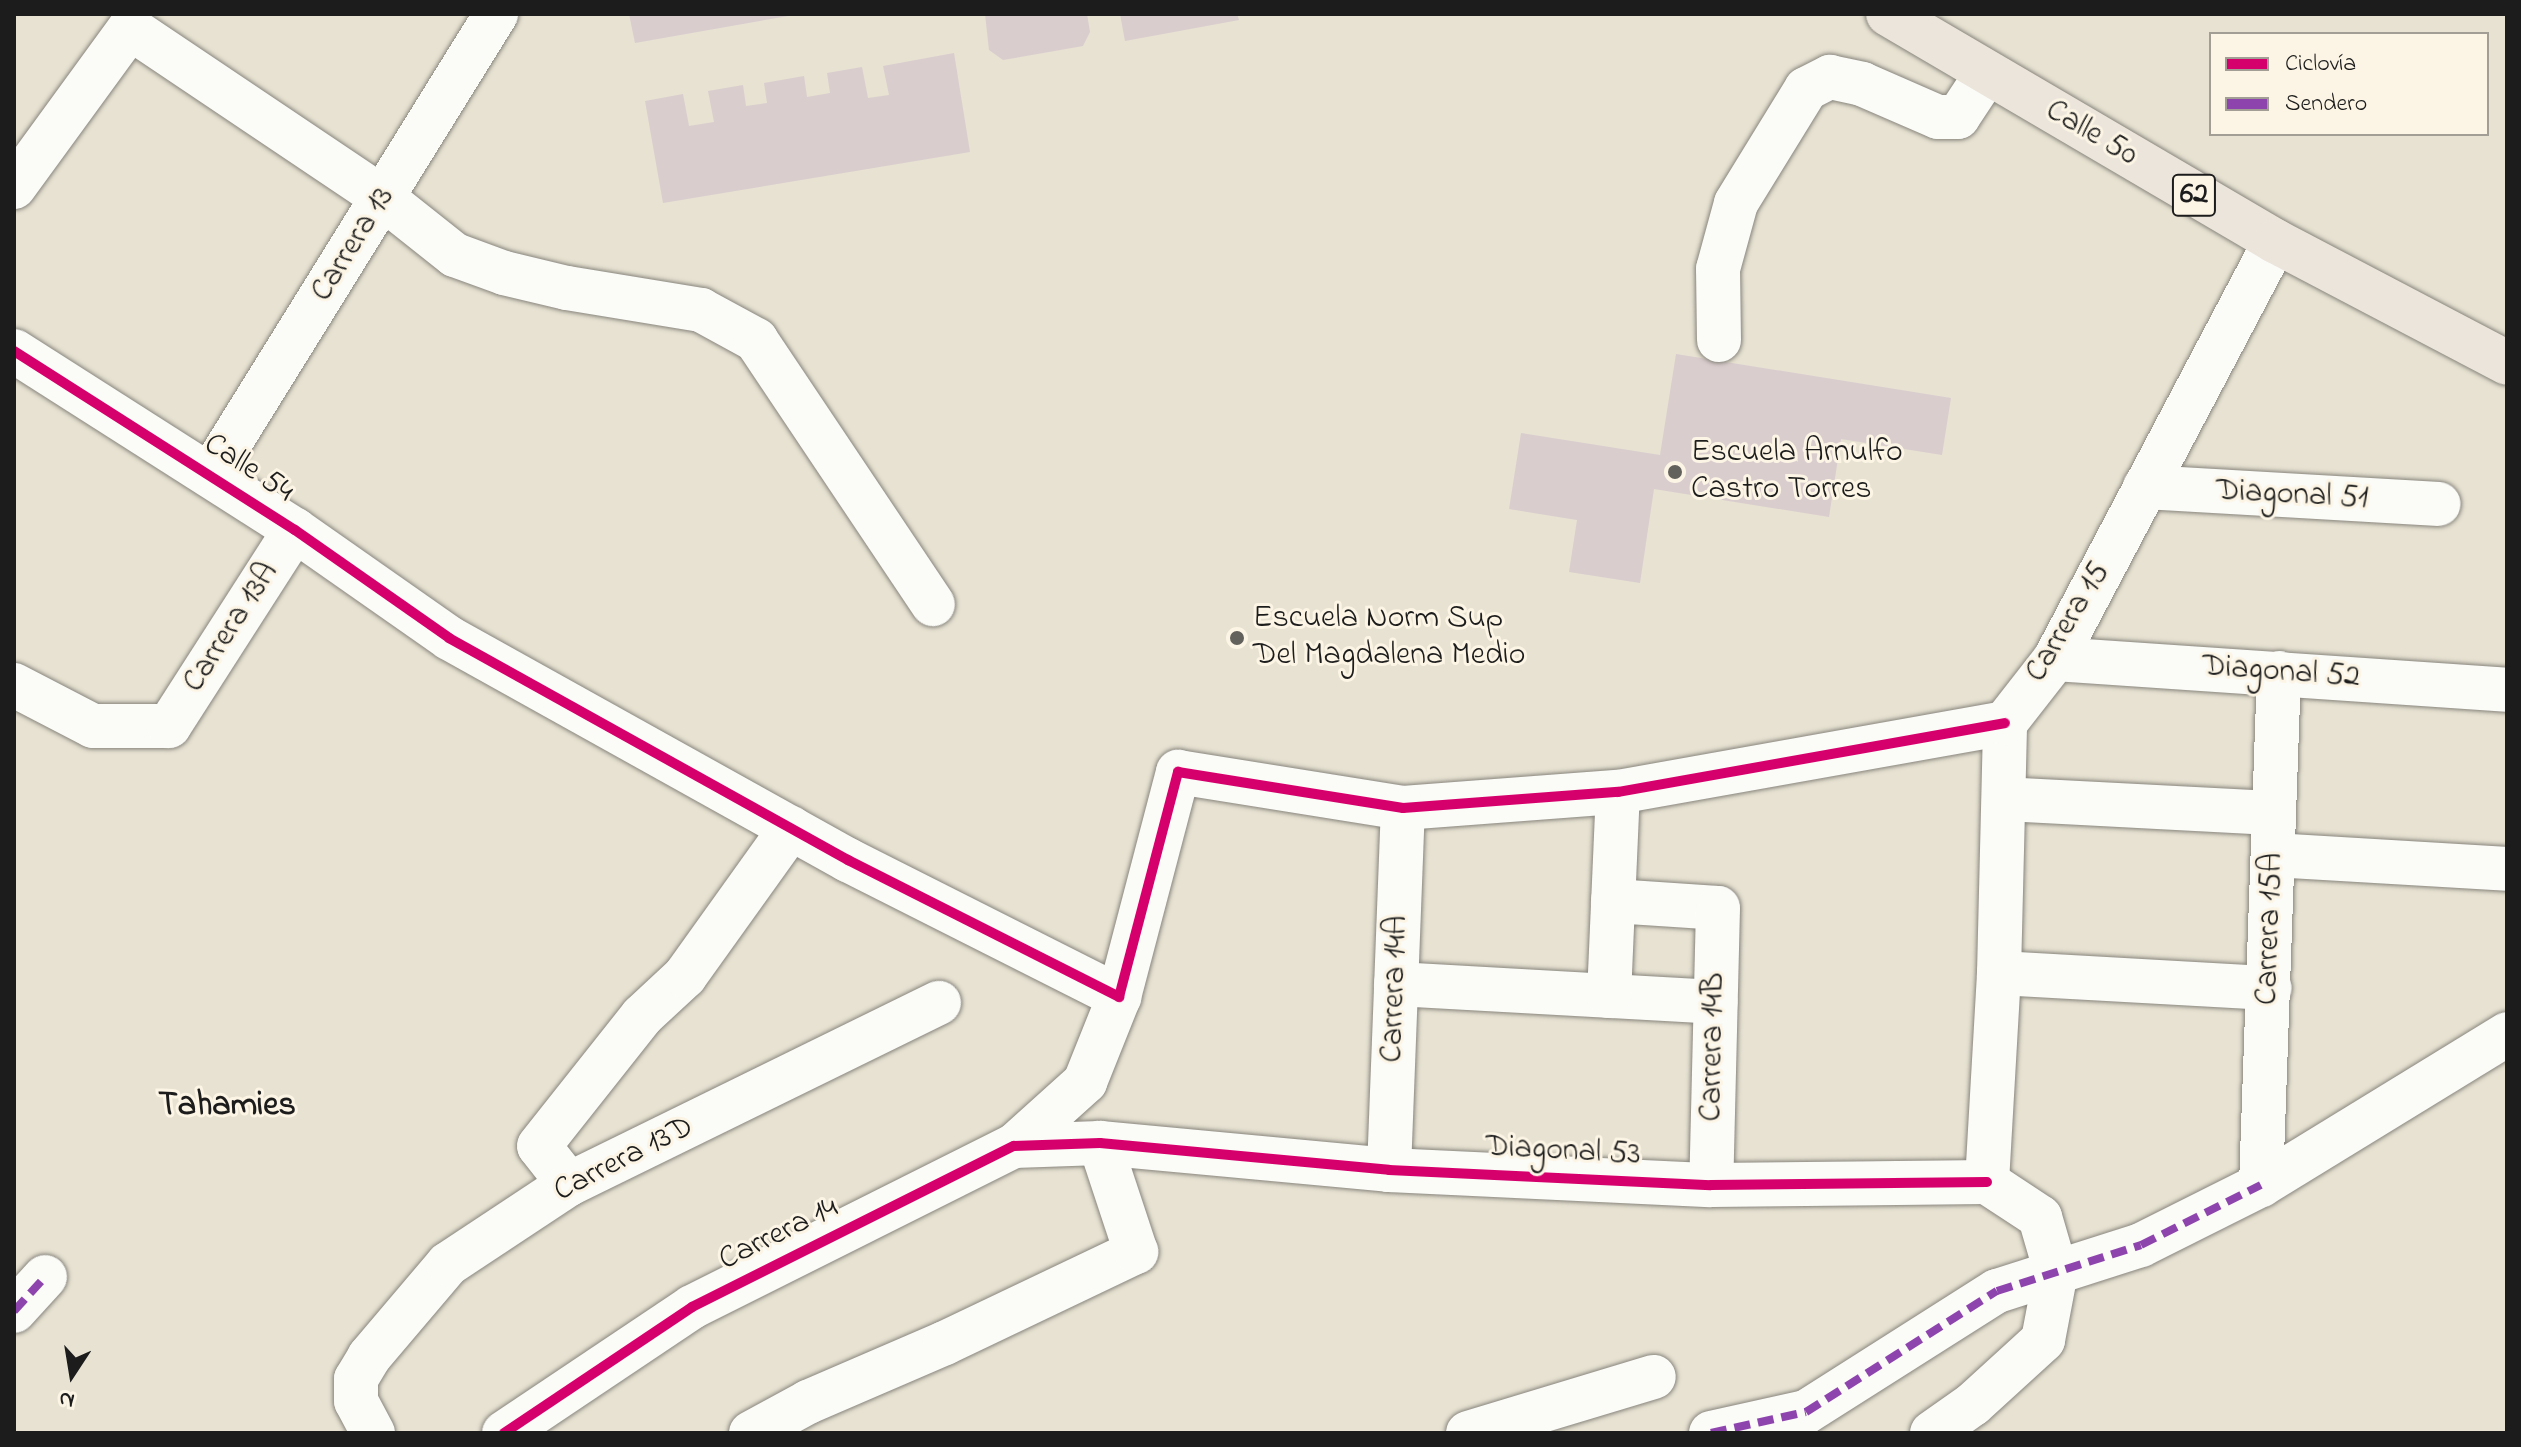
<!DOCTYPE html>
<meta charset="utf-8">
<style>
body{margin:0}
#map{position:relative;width:2521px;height:1447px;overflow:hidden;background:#e7e2d2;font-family:"Indie Flower",sans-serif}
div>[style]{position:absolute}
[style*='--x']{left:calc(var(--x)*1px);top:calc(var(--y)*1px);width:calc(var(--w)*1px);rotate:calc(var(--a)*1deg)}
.building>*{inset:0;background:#dacdce}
.roads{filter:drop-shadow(0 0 2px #88857d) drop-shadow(0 0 2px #88857d)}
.minor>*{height:44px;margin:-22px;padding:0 22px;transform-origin:22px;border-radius:22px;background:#fbfbf8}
.major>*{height:44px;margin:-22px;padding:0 22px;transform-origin:22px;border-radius:22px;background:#ece5db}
.quiet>*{height:8px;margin-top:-4px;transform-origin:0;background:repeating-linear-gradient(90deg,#8e44ad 0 16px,transparent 0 24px)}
.cycleway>*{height:10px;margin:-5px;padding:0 5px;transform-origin:5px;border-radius:5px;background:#d6006c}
.dots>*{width:22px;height:22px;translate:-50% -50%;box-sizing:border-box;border:4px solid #fcf5e5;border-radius:50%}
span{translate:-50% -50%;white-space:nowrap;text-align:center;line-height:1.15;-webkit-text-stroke:6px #fcf5e5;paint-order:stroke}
.shield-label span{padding:2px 6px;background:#fcf5e5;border:2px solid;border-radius:6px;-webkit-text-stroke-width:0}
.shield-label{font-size:30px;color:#1c1c1c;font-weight:700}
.street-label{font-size:32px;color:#1c1c1c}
.poi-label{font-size:32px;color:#1c1c1c}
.left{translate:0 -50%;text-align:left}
.neighbourhood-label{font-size:34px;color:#1c1c1c;font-weight:700}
.frame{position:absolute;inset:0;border:16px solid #1c1c1c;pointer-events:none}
.legend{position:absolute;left:2209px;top:32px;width:280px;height:104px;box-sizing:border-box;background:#fcf5e5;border:2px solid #a29e95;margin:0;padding:10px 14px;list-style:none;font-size:24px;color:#1c1c1c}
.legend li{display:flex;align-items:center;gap:16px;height:40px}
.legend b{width:40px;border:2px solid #a29e95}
.north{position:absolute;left:32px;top:1335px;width:80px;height:80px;-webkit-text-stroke:6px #fcf5e5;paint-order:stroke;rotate:192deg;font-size:22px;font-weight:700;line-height:32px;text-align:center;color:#1c1c1c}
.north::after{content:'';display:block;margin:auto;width:28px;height:36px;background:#1c1c1c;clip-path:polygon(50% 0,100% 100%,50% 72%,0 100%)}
</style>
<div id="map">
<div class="building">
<i style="clip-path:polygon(629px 14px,788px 14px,788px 16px,635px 43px)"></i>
<i style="clip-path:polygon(985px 14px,1087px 14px,1090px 32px,1083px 46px,1003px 60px,989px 50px)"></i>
<i style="clip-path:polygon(1120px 14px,1237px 14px,1239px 20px,1125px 41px)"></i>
<i style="clip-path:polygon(954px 53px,970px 152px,663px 203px,645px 101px,683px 94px,689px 126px,714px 122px,708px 91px,743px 85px,746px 106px,767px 103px,764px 83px,804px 76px,807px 97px,830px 93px,827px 73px,862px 67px,868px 98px,889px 95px,883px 66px)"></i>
<i style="clip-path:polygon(1676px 354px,1951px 398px,1942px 455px,1841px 439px,1829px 517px,1654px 489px,1640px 583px,1569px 572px,1577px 520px,1509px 509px,1521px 433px,1660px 455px)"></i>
</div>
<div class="roads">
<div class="minor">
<i style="--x:14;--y:187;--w:197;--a:-53.9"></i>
<i style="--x:130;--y:28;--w:305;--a:33.9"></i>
<i style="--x:383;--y:198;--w:92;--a:38.4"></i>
<i style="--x:455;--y:255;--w:52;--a:20.2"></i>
<i style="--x:504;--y:273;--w:65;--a:13.4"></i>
<i style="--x:567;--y:288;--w:136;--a:9.3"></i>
<i style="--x:701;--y:310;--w:63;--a:28.6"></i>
<i style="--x:756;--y:340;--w:318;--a:56.2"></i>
<i style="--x:1719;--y:340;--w:71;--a:-90.8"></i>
<i style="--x:1718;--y:269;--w:68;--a:-74.7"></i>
<i style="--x:1736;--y:203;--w:134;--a:-58.4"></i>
<i style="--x:1806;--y:89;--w:27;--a:-27"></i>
<i style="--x:1830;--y:77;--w:33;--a:12"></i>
<i style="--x:1862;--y:84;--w:83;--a:23.5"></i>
<i style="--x:1938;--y:117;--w:20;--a:0"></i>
<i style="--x:1958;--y:117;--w:53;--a:-56.6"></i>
<i style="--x:14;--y:351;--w:333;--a:32.5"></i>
<i style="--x:295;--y:530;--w:188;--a:35"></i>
<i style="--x:449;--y:638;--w:457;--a:29.1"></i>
<i style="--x:848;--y:860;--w:304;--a:26.8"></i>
<i style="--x:1119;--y:997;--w:233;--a:-75.3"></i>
<i style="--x:1178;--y:772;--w:228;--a:9.1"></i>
<i style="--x:1403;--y:808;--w:216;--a:-4.3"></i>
<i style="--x:1618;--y:792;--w:393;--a:-10.1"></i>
<i style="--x:210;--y:475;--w:543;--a:-58.18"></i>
<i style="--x:2145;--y:487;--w:294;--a:3.3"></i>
<i style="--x:2055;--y:659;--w:453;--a:3.9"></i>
<i style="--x:14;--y:685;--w:89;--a:27.4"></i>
<i style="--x:93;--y:726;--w:76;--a:0"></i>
<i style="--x:169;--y:726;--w:233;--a:-57.3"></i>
<i style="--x:2004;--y:799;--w:270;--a:3"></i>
<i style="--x:2274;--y:855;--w:233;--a:3.4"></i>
<i style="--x:1613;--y:901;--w:105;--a:3.8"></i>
<i style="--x:1718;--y:908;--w:277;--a:91.4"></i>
<i style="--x:1999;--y:973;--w:271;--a:3.2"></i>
<i style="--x:1396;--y:984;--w:320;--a:3.2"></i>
<i style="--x:1609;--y:996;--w:204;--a:-87.5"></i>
<i style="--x:1014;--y:1146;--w:96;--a:-42"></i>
<i style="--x:1085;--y:1082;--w:92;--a:-68.2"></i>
<i style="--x:1389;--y:1170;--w:362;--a:-87.8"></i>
<i style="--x:1987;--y:1182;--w:209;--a:-86.7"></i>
<i style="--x:1999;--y:973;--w:250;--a:-88.6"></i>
<i style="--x:2005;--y:723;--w:81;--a:-52"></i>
<i style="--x:2055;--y:659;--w:472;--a:-62.2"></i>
<i style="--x:569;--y:1184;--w:48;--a:-128.3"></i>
<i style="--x:539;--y:1146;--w:166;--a:-51.6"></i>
<i style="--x:642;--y:1016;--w:59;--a:-42.9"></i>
<i style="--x:685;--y:976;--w:182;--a:-54.4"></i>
<i style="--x:2261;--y:1185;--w:512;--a:-87.99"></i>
<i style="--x:14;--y:1311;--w:46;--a:-47.6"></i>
<i style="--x:373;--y:1433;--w:36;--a:-118"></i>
<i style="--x:356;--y:1401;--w:22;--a:-90"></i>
<i style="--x:356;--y:1379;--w:26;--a:-59"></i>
<i style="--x:369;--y:1357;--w:122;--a:-49.7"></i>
<i style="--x:448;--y:1264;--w:145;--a:-33.5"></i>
<i style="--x:569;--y:1184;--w:412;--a:-26.1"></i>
<i style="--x:504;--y:1433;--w:226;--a:-33.8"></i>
<i style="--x:692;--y:1307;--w:360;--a:-26.6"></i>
<i style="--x:1014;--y:1146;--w:86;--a:-2"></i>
<i style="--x:1100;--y:1143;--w:290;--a:5.3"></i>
<i style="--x:1389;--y:1170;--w:322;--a:2.7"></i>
<i style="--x:1711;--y:1185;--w:276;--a:-0.6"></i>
<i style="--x:751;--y:1433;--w:65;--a:-28.5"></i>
<i style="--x:808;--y:1402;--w:149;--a:-23.3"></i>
<i style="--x:945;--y:1343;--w:212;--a:-25.5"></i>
<i style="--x:1136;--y:1252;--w:115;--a:-108.3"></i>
<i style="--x:1468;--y:1433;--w:194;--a:-16.8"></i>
<i style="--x:1711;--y:1433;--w:97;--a:-12.5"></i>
<i style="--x:1806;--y:1412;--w:226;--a:-32.4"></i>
<i style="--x:1997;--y:1291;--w:151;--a:-17.7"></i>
<i style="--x:2141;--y:1245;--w:134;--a:-26.6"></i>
<i style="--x:2261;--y:1185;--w:289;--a:-31.5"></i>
<i style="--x:1932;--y:1433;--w:50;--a:-35.3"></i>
<i style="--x:1973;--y:1404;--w:95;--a:-42.4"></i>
<i style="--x:2043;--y:1340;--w:69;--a:-79.2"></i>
<i style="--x:2056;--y:1272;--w:57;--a:-106.2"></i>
<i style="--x:2040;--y:1217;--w:64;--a:-146.6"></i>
</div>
<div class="major">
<i style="--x:1888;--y:14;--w:449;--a:30.4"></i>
<i style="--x:2275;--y:241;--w:262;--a:27.7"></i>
</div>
</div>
<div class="quiet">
<i style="--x:14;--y:1311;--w:46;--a:-47.6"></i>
<i style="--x:1711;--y:1433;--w:97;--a:-12.5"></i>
<i style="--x:1806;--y:1412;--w:226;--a:-32.4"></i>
<i style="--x:1997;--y:1291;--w:151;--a:-17.7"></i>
<i style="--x:2141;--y:1245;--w:134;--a:-26.6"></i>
</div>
<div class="cycleway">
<i style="--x:14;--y:351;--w:333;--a:32.5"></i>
<i style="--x:295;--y:530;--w:188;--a:35"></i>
<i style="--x:449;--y:638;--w:457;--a:29.1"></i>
<i style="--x:848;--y:860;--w:304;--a:26.8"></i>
<i style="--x:1119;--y:997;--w:233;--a:-75.3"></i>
<i style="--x:1178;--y:772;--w:228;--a:9.1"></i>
<i style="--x:1403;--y:808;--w:216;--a:-4.3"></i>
<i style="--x:1618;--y:792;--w:393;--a:-10.1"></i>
<i style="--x:504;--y:1433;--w:226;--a:-33.8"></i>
<i style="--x:692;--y:1307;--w:360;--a:-26.6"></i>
<i style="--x:1014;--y:1146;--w:86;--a:-2"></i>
<i style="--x:1100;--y:1143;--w:290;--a:5.3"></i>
<i style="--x:1389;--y:1170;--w:322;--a:2.7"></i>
<i style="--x:1711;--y:1185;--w:276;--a:-0.6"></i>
</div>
<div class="dots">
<i style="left:1675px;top:472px;background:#63615c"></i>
<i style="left:1237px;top:638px;background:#63615c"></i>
</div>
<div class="shield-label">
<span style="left:2194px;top:195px">62</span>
</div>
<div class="street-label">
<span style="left:2091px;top:134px;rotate:30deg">Calle 50</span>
<span style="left:354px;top:245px;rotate:-58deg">Carrera 13</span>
<span style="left:248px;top:469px;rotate:33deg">Calle 54</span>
<span style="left:2292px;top:496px;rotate:3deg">Diagonal 51</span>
<span style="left:2069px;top:623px;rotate:-59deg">Carrera 15</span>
<span style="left:232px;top:628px;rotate:-57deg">Carrera 13A</span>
<span style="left:2281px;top:673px;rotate:4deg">Diagonal 52</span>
<span style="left:2271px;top:929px;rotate:-88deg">Carrera 15A</span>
<span style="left:1396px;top:989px;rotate:-88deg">Carrera 14A</span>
<span style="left:1714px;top:1047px;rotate:-89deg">Carrera 14B</span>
<span style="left:1563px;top:1152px;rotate:3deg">Diagonal 53</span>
<span style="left:624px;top:1160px;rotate:-27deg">Carrera 13D</span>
<span style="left:779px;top:1235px;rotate:-26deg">Carrera 14</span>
</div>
<div class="poi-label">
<span class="left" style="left:1691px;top:472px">Escuela Arnulfo<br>Castro Torres</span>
<span class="left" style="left:1253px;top:638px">Escuela Norm Sup<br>Del Magdalena Medio</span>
</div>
<div class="neighbourhood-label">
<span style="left:227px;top:1107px">Tahamies</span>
</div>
<div class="frame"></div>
<ul class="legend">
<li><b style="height:10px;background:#d6006c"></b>Ciclovía</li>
<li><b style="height:10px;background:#8e44ad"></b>Sendero</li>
</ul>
<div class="north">N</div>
</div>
